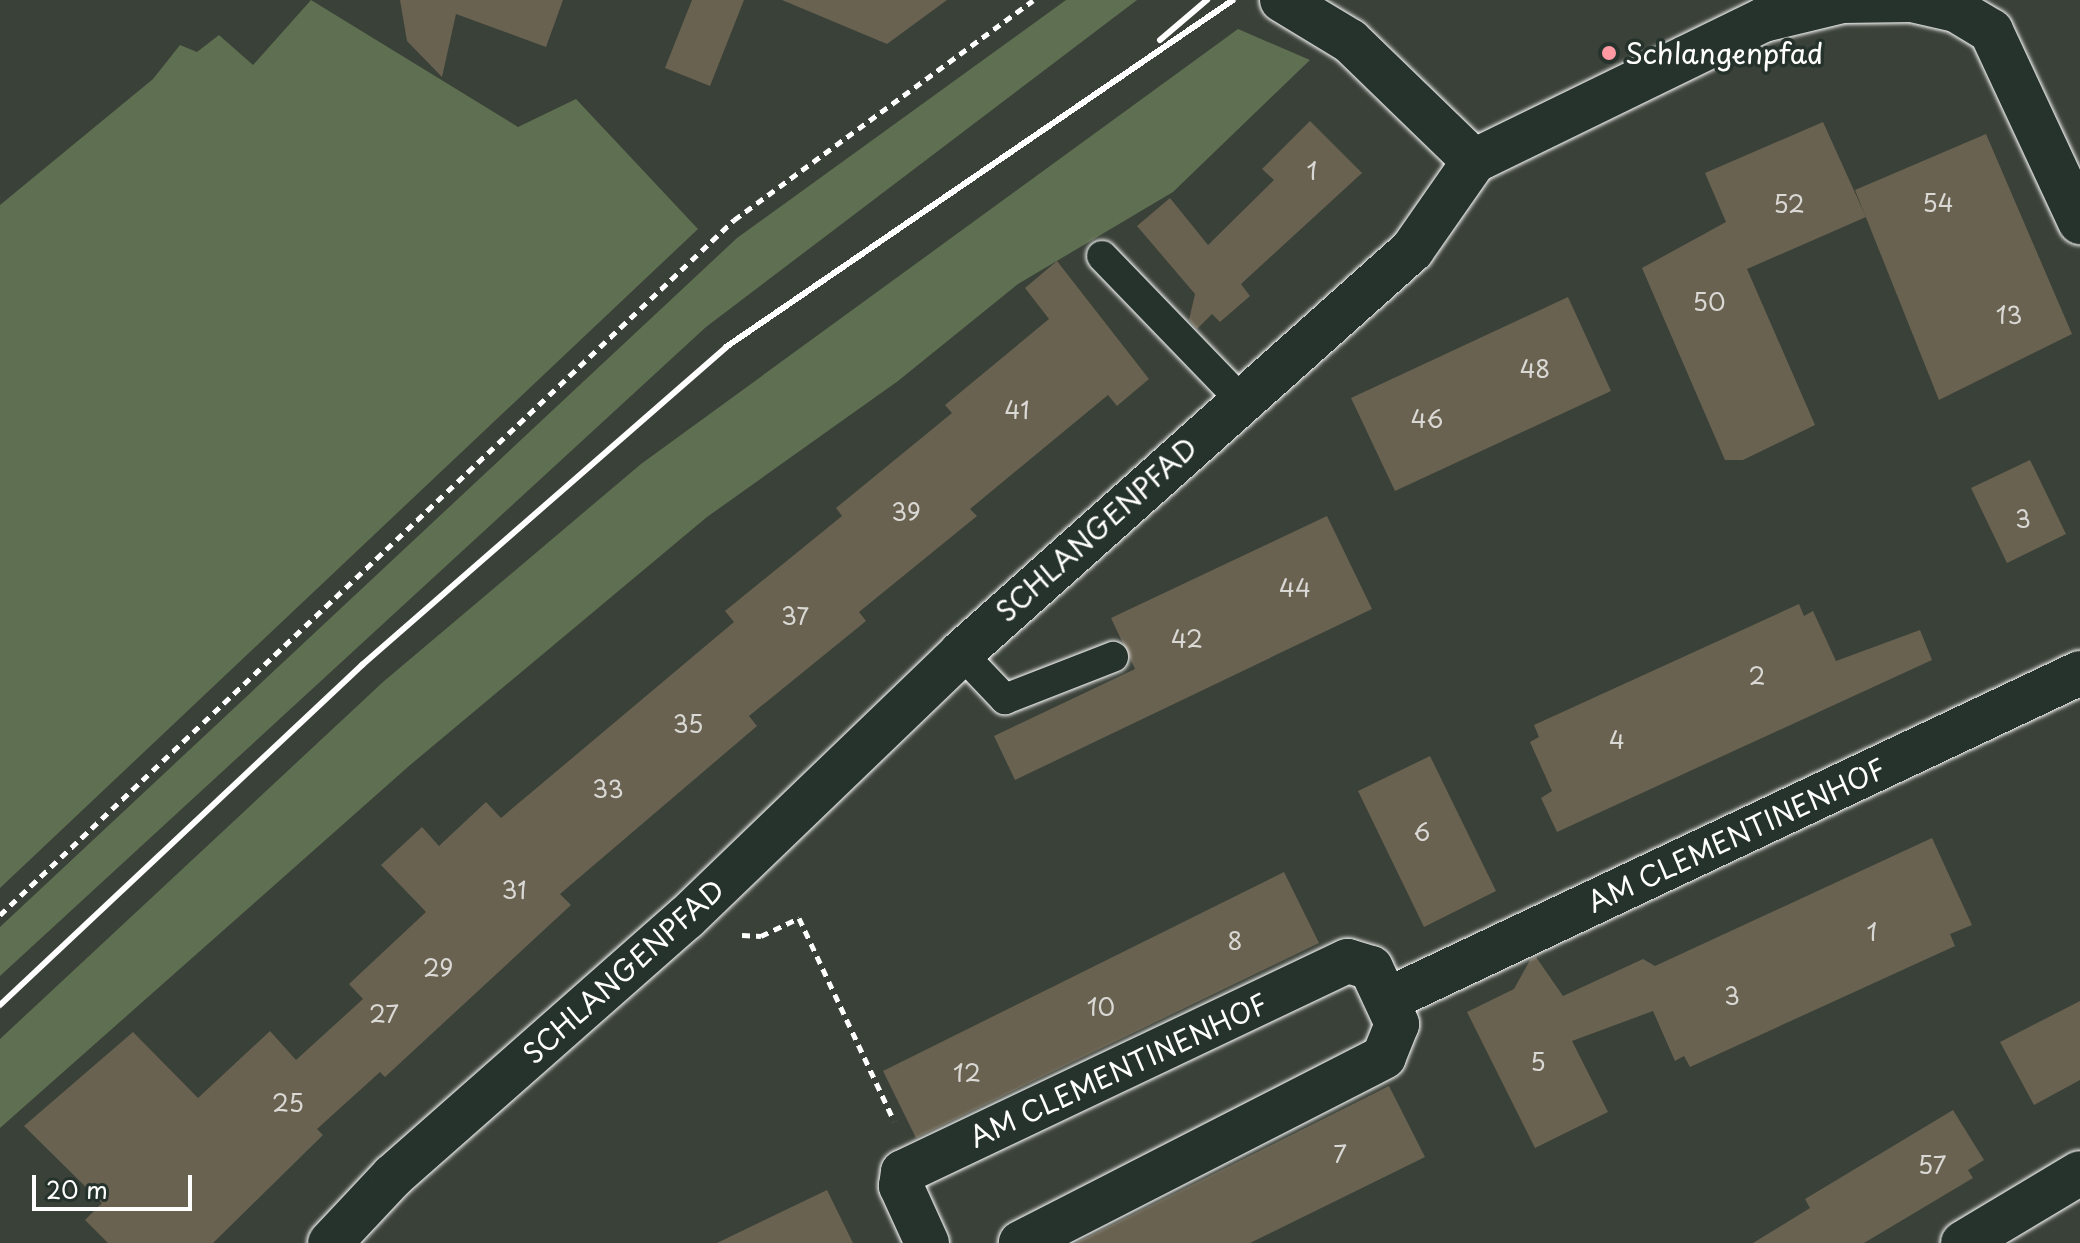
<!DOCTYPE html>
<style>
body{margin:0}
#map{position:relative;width:2080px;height:1243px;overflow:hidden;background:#3a4138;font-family:"Playpen Sans",sans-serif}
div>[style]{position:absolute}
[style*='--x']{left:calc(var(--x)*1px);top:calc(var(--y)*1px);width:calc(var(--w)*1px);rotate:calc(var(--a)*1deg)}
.green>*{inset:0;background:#5f6f51}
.building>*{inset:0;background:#696251}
.path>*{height:5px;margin-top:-2.5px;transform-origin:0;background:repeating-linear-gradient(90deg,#fff 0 8px,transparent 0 14px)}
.roads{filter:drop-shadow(0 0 2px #fff) drop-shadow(0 0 2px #fff)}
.lane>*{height:30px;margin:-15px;padding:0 15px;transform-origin:15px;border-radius:15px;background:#26332d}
.street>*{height:44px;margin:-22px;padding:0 22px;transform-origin:22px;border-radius:22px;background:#26332d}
.rail>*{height:6px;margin:-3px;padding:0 3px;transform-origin:3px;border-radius:3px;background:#fff}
.dots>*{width:22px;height:22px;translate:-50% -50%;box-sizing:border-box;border:4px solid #26332d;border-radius:50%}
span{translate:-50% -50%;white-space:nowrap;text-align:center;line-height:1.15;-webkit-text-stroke:7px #26332d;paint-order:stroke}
.number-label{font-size:24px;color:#dad8d4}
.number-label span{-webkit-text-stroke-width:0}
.poi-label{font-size:28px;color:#fff}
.left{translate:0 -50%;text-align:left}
.street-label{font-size:28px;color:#fff}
.scale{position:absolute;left:32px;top:1175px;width:160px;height:36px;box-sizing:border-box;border:4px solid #fff;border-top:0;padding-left:10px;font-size:24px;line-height:28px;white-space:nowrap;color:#fff;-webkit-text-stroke:6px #26332d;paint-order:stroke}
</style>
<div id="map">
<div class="green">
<i style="clip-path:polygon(311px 0,518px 127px,576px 99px,698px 229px,0 888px,0 205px,153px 79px,180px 45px,197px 52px,219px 35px,253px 65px)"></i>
<i style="clip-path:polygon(1066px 0,1137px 0,706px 327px,0 976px,0 927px,737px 238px)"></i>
<i style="clip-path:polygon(1238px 29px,1310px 60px,1173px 192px,1018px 284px,898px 381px,707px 517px,409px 766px,0 1128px,0 1039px,383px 682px,641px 464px)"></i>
</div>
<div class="building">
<i style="clip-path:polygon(400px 0,563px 0,546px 47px,456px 14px,442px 77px,407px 41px)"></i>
<i style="clip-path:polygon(692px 0,744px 0,710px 86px,665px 68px)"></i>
<i style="clip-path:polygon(782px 0,947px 0,887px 44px)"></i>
<i style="clip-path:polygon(1310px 121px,1362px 173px,1241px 284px,1250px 296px,1220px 322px,1212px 314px,1197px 329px,1189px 320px,1195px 294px,1137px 226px,1170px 198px,1208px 245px,1274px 180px,1262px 169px)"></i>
<i style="clip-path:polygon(1823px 122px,1866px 217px,1747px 269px,1815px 425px,1743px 460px,1725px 460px,1642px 268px,1726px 222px,1705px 173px)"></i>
<i style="clip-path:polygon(1986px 134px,2072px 334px,1939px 400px,1855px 190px)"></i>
<i style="clip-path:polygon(1057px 261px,1149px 379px,1117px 406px,1108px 395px,970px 509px,977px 516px,859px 612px,866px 621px,749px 716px,757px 726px,560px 894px,571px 905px,385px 1077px,380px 1072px,317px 1129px,323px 1135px,213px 1243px,108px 1243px,85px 1220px,102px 1203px,24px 1126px,133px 1032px,198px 1098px,270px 1031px,296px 1060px,363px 999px,349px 984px,426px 912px,381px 865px,422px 827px,439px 846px,486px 802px,501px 818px,734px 622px,725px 611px,842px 516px,836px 508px,952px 413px,945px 405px,1049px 319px,1025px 288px)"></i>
<i style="clip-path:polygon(1568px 297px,1611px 391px,1395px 491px,1351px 398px)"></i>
<i style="clip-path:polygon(2030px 460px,2066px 534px,2007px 563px,1971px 488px)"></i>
<i style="clip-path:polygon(1327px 516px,1372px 609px,1015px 780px,994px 736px,1135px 669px,1111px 618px)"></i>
<i style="clip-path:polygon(1799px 604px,1804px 616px,1813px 611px,1836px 661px,1920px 630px,1932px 660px,1557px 832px,1541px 798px,1552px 791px,1530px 742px,1539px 737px,1534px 725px)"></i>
<i style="clip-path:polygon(1430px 756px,1496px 891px,1424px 927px,1358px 791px)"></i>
<i style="clip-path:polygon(1932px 838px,1972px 925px,1950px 934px,1955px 946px,1690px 1067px,1684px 1056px,1675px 1061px,1653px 1011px,1572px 1041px,1608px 1112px,1535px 1148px,1467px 1012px,1514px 989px,1530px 960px,1536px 957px,1563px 996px,1643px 959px,1655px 966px)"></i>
<i style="clip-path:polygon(1284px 872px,1319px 943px,916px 1138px,883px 1071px)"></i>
<i style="clip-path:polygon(2080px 1001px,2080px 1080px,2034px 1105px,2000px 1042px)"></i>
<i style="clip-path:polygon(1389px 1086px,1425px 1157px,1250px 1243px,1076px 1243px)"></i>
<i style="clip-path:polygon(1953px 1110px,1984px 1160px,1968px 1170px,1973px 1178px,1864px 1243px,1753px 1243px,1810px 1208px,1805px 1199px)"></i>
<i style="clip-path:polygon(827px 1190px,853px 1243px,717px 1243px)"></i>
</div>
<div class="path">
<i style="--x:0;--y:915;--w:1011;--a:-43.44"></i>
<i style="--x:734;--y:220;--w:371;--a:-36.3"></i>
<i style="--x:742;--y:935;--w:19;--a:3"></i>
<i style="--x:761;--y:936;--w:42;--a:-25.3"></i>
<i style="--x:799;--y:918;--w:224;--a:64.9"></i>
</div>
<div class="roads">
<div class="lane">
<i style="--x:1102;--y:256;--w:197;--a:46"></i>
<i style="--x:961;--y:653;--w:64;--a:46.3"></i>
<i style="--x:1005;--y:699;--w:116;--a:-21.3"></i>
</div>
<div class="street">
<i style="--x:1282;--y:0;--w:79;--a:31.1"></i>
<i style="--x:1350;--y:41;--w:173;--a:44.1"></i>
<i style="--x:1391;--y:998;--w:762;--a:-25.25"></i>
<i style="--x:330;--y:1243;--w:92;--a:-46.8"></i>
<i style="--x:393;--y:1176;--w:390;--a:-41.4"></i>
<i style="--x:686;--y:918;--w:382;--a:-43.9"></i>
<i style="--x:961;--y:653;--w:605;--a:-41.78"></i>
<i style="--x:1412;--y:250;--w:108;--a:-55.1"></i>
<i style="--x:1474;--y:161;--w:322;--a:-26"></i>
<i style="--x:1763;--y:20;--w:81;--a:-13.5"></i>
<i style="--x:1842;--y:1;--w:70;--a:-0.8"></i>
<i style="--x:1912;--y:0;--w:45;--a:12.8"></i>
<i style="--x:1956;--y:10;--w:41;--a:31"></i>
<i style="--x:1991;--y:31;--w:211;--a:65"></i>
<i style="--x:927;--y:1243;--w:63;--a:-114.5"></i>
<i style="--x:901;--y:1186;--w:14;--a:-82"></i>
<i style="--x:903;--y:1172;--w:492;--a:-25.4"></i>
<i style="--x:1348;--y:961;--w:24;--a:17"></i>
<i style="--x:1371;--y:968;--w:62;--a:65.1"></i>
<i style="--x:1397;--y:1024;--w:35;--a:112"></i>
<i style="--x:1384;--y:1057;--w:408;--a:152.9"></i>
<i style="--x:1963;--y:1243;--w:136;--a:-30.9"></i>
</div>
</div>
<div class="rail">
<i style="--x:1160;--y:40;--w:62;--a:-40.4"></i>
<i style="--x:0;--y:1005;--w:497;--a:-43.2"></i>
<i style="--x:362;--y:665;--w:483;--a:-41.1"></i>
<i style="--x:726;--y:347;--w:614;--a:-34.39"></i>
</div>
<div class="dots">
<i style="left:1609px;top:53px;background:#ff9aa2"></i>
</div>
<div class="number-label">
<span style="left:1312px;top:171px">1</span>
<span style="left:1938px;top:203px">54</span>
<span style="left:1789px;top:204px">52</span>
<span style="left:1709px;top:302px">50</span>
<span style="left:2009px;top:315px">13</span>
<span style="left:1535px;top:369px">48</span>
<span style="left:1017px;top:410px">41</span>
<span style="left:1427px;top:419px">46</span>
<span style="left:906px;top:512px">39</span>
<span style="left:2023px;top:519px">3</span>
<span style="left:1295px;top:588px">44</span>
<span style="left:795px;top:616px">37</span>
<span style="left:1187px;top:639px">42</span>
<span style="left:1757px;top:676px">2</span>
<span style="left:688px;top:724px">35</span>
<span style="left:1617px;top:740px">4</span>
<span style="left:608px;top:789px">33</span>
<span style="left:1422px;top:832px">6</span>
<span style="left:514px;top:890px">31</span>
<span style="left:1872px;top:932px">1</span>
<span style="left:1235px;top:941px">8</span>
<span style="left:438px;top:968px">29</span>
<span style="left:1732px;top:996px">3</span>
<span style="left:1101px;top:1007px">10</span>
<span style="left:384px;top:1014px">27</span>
<span style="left:1538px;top:1062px">5</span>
<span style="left:967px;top:1073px">12</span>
<span style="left:288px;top:1103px">25</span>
<span style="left:1340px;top:1154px">7</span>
<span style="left:1932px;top:1165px">57</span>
</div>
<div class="poi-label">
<span class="left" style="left:1625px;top:53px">Schlangenpfad</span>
</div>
<div class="street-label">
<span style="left:1096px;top:529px;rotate:-42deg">SCHLANGENPFAD</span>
<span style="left:1736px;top:835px;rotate:-25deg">AM CLEMENTINENHOF</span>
<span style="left:623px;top:971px;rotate:-42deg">SCHLANGENPFAD</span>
<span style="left:1118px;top:1070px;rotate:-25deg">AM CLEMENTINENHOF</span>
</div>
<div class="scale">20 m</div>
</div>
